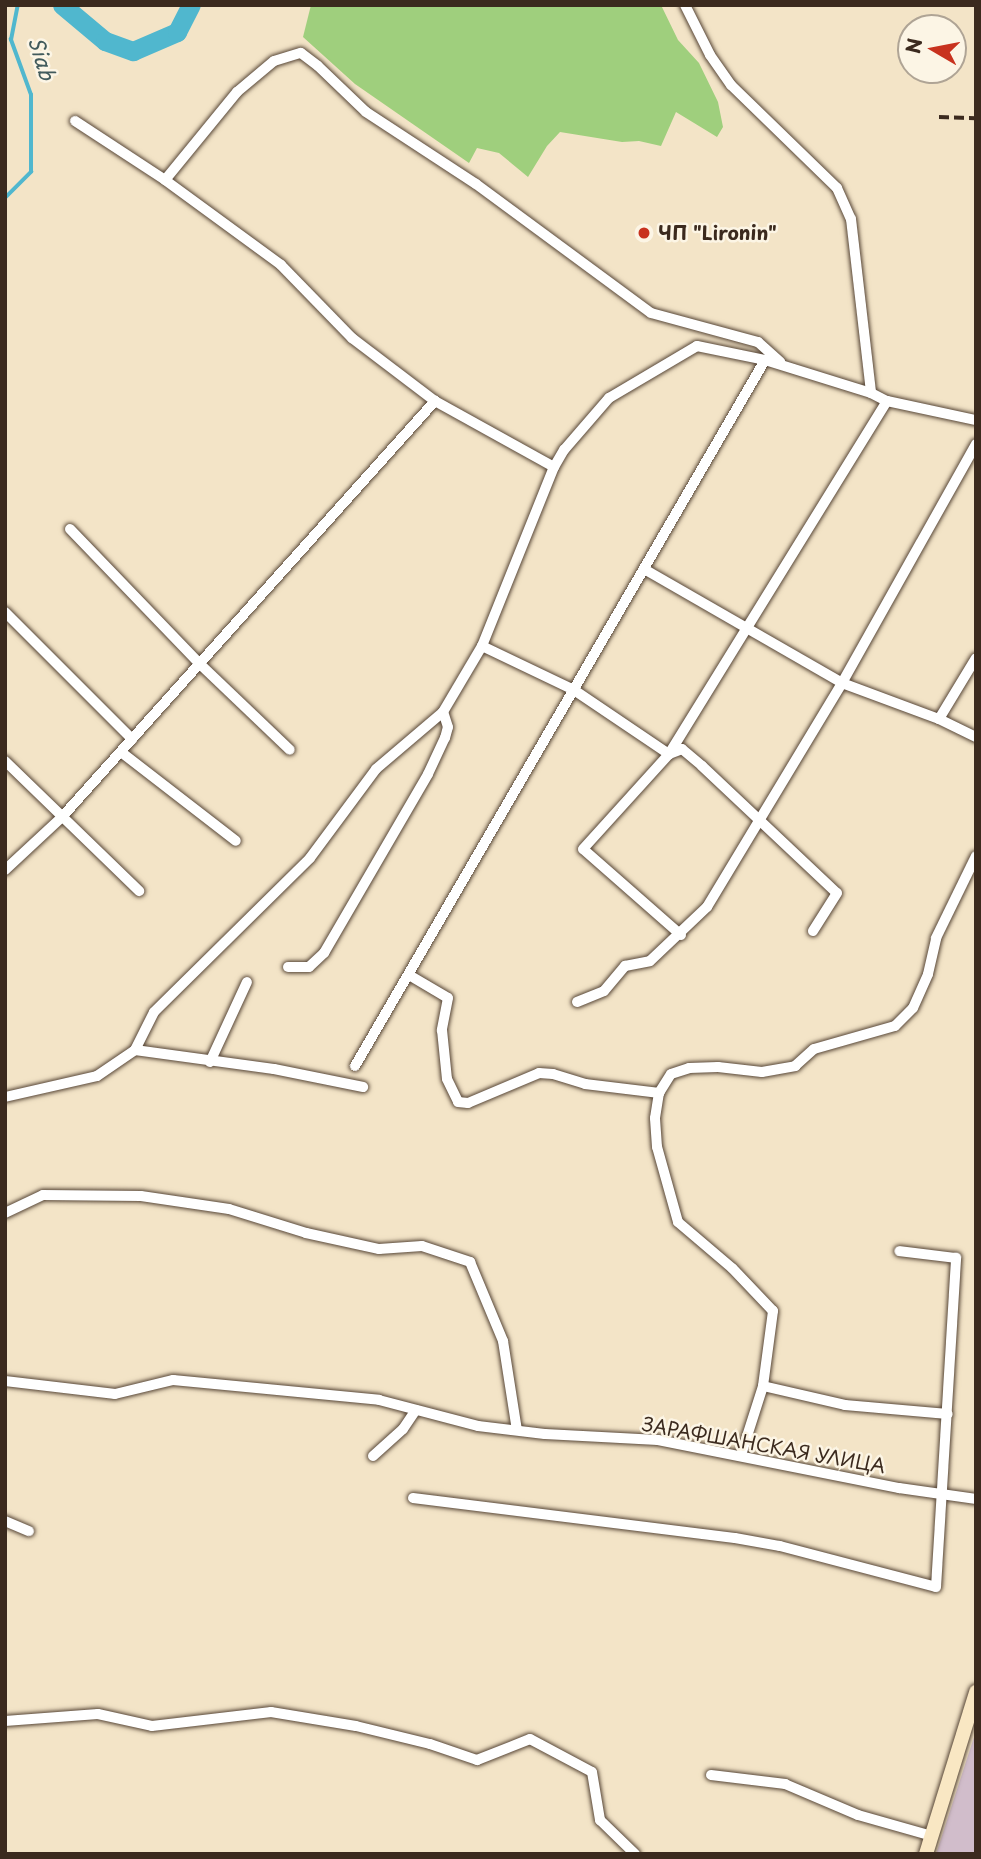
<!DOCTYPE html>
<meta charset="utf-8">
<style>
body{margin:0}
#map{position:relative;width:981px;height:1859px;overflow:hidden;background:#f3e4c7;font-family:"Playpen Sans",sans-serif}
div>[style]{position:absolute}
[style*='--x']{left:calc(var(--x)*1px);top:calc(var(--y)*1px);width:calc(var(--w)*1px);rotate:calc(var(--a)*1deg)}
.industrial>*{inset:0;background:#d1bdcb}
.green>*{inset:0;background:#9fcf7d}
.stream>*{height:3.5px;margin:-1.75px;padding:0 1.75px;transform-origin:1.75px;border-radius:1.75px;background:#50b7ce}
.river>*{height:19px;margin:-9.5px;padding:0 9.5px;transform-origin:9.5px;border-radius:9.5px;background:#50b7ce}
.roads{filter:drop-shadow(0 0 2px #574637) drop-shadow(0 0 2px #574637)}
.minor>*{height:10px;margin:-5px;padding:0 5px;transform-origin:5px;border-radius:5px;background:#fff}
.secondary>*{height:14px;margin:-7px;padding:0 7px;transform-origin:7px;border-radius:7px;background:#f9e7c3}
.rail>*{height:3.5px;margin-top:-1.75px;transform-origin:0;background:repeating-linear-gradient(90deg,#3b2a1e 0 10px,transparent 0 15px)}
.dots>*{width:19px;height:19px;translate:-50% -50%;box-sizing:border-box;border:4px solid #fcf5e5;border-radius:50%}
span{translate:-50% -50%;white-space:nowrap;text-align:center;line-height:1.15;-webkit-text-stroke:5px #fcf5e5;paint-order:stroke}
.poi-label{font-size:19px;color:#3b2a1e;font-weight:700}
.left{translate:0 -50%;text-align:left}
.street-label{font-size:19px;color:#3b2a1e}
.water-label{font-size:21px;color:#425b5c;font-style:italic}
.frame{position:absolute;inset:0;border:7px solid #3b2a1e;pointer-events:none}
.north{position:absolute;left:897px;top:14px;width:70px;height:70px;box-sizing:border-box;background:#fcf5e5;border:2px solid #afa495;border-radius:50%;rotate:280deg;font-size:19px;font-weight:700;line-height:28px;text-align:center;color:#3b2a1e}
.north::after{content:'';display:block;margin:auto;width:24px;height:32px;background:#c8321e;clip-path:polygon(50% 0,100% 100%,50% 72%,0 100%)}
</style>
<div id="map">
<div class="industrial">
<i style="clip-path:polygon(976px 1731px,976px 1854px,936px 1854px)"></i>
</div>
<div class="green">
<i style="clip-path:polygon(311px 5px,661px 5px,678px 40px,699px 63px,718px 102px,723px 127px,717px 137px,676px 112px,661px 146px,639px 141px,622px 142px,560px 132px,547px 146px,528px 177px,499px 153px,477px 148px,469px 163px,355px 84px,303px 37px)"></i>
</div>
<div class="stream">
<i style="--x:5;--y:198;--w:37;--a:-45"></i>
<i style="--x:31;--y:172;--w:77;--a:-90"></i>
<i style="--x:31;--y:95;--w:59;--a:-110"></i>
<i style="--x:11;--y:40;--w:36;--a:-79"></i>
</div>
<div class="river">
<i style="--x:62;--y:5;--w:56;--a:39.9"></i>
<i style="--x:105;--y:41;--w:30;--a:20"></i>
<i style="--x:133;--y:51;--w:48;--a:-23.4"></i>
<i style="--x:177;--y:32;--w:30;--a:-63"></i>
</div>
<div class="roads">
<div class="minor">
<i style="--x:685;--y:5;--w:56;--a:63.4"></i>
<i style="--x:710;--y:55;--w:37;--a:55"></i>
<i style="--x:731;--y:85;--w:148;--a:44.2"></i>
<i style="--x:837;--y:188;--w:34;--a:66"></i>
<i style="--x:851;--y:219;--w:175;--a:83.4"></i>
<i style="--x:75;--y:121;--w:108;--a:33.2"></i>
<i style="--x:165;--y:180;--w:144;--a:36.2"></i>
<i style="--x:281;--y:265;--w:102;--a:45.8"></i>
<i style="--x:352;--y:338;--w:104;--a:37.2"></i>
<i style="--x:165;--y:180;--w:114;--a:-50.7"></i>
<i style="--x:237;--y:92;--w:48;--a:-40"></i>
<i style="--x:274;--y:61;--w:28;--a:-17"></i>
<i style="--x:301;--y:53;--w:21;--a:37"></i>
<i style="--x:318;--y:66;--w:66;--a:43.8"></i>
<i style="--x:366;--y:112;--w:131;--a:33.2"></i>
<i style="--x:476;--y:184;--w:217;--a:36.4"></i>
<i style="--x:651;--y:313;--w:111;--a:15.2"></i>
<i style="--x:758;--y:342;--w:30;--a:42"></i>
<i style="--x:70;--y:529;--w:187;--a:46.1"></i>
<i style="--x:200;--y:664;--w:124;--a:43.7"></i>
<i style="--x:644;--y:569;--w:228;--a:29.9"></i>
<i style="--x:842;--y:683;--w:103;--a:20.4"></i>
<i style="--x:939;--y:719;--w:41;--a:25.9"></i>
<i style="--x:5;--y:612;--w:180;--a:45"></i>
<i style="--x:482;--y:646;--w:102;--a:25.6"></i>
<i style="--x:574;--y:690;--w:115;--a:34"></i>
<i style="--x:669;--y:754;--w:14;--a:-21"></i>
<i style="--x:682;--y:749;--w:26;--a:40"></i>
<i style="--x:702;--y:766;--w:185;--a:43.3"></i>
<i style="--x:837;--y:893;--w:45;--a:122.3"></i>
<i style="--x:939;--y:719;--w:71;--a:-58.8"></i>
<i style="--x:121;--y:752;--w:145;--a:37.7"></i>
<i style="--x:5;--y:761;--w:187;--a:44.1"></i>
<i style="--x:5;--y:870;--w:78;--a:-42.9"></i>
<i style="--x:62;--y:817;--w:559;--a:-48.12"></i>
<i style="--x:435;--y:401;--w:136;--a:29"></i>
<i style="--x:681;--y:935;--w:130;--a:-138.7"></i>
<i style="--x:583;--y:849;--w:128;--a:-47.8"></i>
<i style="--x:669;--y:754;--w:415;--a:-58.3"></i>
<i style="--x:288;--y:967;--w:21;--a:0"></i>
<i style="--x:309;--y:967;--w:21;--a:-43"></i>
<i style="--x:324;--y:953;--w:207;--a:-59.8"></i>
<i style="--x:428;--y:774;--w:40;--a:-65"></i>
<i style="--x:445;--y:738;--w:11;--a:-75"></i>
<i style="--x:448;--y:727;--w:16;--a:-108"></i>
<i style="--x:409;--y:975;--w:45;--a:30.5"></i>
<i style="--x:448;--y:998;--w:33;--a:101"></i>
<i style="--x:442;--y:1030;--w:49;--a:84.2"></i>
<i style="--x:447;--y:1079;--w:25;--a:64"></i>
<i style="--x:458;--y:1102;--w:10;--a:6"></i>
<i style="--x:468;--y:1103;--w:77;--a:-22.9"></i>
<i style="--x:539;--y:1073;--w:14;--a:4"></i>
<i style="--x:553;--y:1074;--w:34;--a:17"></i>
<i style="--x:585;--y:1084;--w:75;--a:6.9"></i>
<i style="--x:577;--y:1002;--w:29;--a:-22"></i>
<i style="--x:604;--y:991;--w:33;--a:-50"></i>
<i style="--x:625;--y:966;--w:25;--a:-11"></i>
<i style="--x:650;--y:961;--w:79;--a:-43.5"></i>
<i style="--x:707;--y:907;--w:262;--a:-58.9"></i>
<i style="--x:842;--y:683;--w:274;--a:-60.7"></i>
<i style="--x:135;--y:1050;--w:140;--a:7.8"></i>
<i style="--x:274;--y:1069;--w:91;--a:11.4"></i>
<i style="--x:210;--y:1062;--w:88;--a:-65.2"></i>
<i style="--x:355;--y:1066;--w:816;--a:-59.85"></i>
<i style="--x:5;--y:1097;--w:94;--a:-12.9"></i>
<i style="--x:97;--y:1076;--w:46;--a:-34.4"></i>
<i style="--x:135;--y:1050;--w:42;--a:-63.4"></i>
<i style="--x:154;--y:1012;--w:219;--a:-44.6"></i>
<i style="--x:310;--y:858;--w:111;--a:-53.4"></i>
<i style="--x:376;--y:769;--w:88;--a:-40.4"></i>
<i style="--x:443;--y:712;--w:77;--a:-59.4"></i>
<i style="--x:482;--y:646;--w:193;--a:-68.1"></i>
<i style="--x:554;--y:467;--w:20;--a:-60"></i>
<i style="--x:564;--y:450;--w:69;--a:-49.1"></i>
<i style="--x:609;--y:398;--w:102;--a:-30.6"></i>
<i style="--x:697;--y:346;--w:69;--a:11.6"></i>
<i style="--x:765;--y:360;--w:111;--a:17.3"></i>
<i style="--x:871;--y:393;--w:18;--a:27"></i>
<i style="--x:887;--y:401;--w:91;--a:12.1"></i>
<i style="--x:5;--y:1213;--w:42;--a:-25.3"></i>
<i style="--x:43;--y:1195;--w:98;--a:0.6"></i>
<i style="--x:141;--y:1196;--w:89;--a:8.4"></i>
<i style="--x:229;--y:1209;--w:81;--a:17.3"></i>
<i style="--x:306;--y:1233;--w:75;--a:12.4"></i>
<i style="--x:379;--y:1249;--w:43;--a:-4"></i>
<i style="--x:422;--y:1246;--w:51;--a:18.4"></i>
<i style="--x:470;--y:1262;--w:86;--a:67.3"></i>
<i style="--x:503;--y:1341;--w:90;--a:81.1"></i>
<i style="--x:5;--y:1381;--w:111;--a:6.7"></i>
<i style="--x:115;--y:1394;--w:60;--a:-13.6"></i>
<i style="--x:173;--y:1380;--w:207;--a:5.5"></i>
<i style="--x:379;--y:1400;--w:102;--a:14.7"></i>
<i style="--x:478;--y:1426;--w:67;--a:6.8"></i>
<i style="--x:545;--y:1434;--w:113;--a:3"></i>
<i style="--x:658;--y:1440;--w:246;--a:11.3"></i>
<i style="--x:899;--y:1488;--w:78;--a:8.1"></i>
<i style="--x:763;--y:1386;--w:84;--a:13"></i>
<i style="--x:845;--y:1405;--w:103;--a:5"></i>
<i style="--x:741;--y:1455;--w:72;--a:-72.3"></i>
<i style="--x:763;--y:1386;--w:76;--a:-82.4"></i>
<i style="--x:773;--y:1311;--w:59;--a:-133.6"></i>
<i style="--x:732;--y:1268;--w:71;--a:-139.6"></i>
<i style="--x:678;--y:1222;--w:78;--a:-105.6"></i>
<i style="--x:657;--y:1147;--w:29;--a:-94"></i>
<i style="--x:655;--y:1118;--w:25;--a:-81"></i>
<i style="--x:659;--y:1093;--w:22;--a:-58"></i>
<i style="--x:671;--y:1074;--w:19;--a:-18"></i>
<i style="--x:689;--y:1068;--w:29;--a:-2"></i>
<i style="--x:718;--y:1067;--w:44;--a:6.5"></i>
<i style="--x:762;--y:1072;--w:34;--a:-10"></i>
<i style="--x:795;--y:1066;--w:25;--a:-42"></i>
<i style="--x:814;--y:1049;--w:84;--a:-15.9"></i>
<i style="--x:895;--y:1026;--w:25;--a:-45"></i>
<i style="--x:913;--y:1008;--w:37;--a:-66"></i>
<i style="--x:928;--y:974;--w:37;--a:-77"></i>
<i style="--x:936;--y:938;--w:91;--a:-64"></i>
<i style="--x:373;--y:1456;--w:40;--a:-42"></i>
<i style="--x:403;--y:1429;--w:23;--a:-56"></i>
<i style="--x:413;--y:1498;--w:324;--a:7.1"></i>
<i style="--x:735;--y:1538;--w:46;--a:10.1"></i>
<i style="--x:780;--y:1546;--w:161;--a:14.7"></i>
<i style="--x:936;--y:1587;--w:330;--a:-86.5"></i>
<i style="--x:956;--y:1258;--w:57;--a:-173"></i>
<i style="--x:5;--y:1521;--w:26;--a:23"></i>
<i style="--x:5;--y:1721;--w:93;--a:-4.3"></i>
<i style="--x:98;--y:1714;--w:55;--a:12.5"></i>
<i style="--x:152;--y:1726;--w:120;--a:-6.7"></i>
<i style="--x:271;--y:1712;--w:86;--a:9.4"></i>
<i style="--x:356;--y:1726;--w:76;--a:13.7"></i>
<i style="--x:430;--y:1744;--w:50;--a:18.8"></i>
<i style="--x:477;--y:1760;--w:57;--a:-21.6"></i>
<i style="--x:530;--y:1739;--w:70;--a:28"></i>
<i style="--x:592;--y:1772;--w:49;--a:80.5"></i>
<i style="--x:600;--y:1820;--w:49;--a:44.2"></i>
<i style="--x:711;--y:1775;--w:75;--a:6.9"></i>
<i style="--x:785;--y:1784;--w:79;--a:23"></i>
<i style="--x:858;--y:1815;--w:77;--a:15.8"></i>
</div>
<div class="secondary">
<i style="--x:926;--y:1854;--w:170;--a:-72.8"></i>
</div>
</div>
<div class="rail">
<i style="--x:939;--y:117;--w:37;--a:2"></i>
</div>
<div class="dots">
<i style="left:644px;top:233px;background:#c8321e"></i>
</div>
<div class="poi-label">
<span class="left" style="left:658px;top:233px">ЧП "Lironin"</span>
</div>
<div class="street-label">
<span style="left:764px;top:1445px;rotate:10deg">ЗАРАФШАНСКАЯ УЛИЦА</span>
</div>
<div class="water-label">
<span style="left:43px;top:58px;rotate:73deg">Siab</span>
</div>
<div class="frame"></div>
<div class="north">N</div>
</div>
